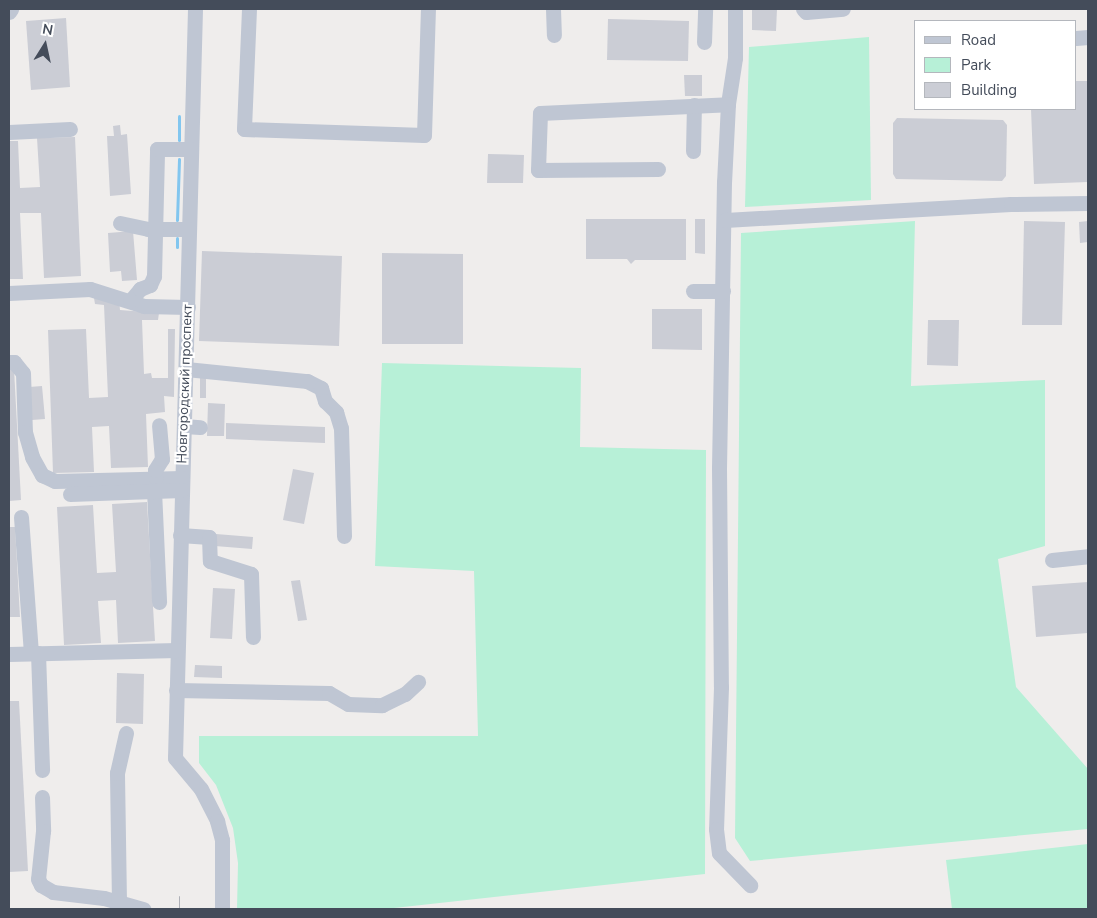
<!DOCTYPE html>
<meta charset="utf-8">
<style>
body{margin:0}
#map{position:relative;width:1097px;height:918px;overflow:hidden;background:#efedec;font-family:"Nunito Sans",sans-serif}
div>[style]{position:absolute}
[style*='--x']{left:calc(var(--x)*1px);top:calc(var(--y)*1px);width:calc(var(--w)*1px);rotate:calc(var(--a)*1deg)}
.green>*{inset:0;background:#b7f0d7}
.stream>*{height:3px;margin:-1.5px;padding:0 1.5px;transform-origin:1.5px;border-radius:1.5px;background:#82c6ef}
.building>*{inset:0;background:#cbcdd5}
.minor>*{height:15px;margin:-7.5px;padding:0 7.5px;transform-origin:7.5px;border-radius:7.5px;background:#bfc6d3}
.tram>*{height:1px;margin:-0.5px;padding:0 0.5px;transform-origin:0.5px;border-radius:0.5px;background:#aeb0b7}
span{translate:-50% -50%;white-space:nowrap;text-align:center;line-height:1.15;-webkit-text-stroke:4.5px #fff;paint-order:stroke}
.street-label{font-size:14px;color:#444c5a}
.frame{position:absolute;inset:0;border:10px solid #444c5a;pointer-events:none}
.legend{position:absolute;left:914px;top:20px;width:162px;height:90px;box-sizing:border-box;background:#fff;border:1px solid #b4b7bd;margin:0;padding:6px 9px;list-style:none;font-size:15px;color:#444c5a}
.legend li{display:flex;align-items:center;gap:10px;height:25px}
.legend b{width:25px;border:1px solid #b4b7bd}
.north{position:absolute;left:20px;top:20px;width:50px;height:50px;-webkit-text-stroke:4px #fff;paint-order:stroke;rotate:10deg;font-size:14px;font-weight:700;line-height:20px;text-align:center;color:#444c5a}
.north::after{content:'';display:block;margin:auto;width:18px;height:22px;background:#444c5a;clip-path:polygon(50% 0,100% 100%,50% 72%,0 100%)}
</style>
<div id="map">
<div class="green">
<i style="clip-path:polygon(869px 37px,871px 200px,745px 207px,749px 47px)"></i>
<i style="clip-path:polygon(915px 221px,911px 386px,1045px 380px,1045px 546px,998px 559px,1016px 687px,1088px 769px,1088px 829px,750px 861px,735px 838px,741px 233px)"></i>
<i style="clip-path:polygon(382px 363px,581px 368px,580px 447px,706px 450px,705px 874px,385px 909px,237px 909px,238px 863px,233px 828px,216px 785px,199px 763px,199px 736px,478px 736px,474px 571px,375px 566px)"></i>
<i style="clip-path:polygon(1088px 844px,1088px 909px,952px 909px,946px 860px)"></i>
</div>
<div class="stream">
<i style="--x:179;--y:140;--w:24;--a:-90"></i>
<i style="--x:177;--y:220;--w:61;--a:-88.1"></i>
<i style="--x:177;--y:247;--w:9;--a:-90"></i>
</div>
<div class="building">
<i style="clip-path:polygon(752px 9px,777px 9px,776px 31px,752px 30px)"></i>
<i style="clip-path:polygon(66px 18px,70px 87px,31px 90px,26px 21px)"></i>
<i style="clip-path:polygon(608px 19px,689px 21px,688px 61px,607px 60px)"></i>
<i style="clip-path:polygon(684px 75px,702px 75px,702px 96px,685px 96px)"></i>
<i style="clip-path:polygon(1076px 81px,1088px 81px,1088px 182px,1034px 184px,1031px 109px,1076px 109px)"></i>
<i style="clip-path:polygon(897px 118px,1003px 120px,1007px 125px,1006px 176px,1002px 181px,896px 179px,893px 174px,893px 123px)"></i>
<i style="clip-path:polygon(120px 125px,121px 135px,127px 134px,131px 194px,110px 196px,107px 136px,114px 136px,113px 126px)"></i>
<i style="clip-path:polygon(75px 137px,81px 276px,44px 278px,41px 213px,20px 213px,23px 279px,9px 279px,9px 141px,18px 141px,20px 188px,40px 187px,37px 138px)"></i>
<i style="clip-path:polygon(488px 154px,524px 155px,523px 183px,487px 183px)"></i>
<i style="clip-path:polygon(586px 219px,686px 219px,686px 260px,635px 260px,631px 264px,627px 259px,586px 259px)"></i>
<i style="clip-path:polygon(695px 219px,705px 219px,705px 254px,695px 253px)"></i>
<i style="clip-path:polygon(1024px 221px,1065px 222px,1062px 325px,1022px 325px)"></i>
<i style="clip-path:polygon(1088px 221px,1088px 242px,1080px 243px,1079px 222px)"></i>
<i style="clip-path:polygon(133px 231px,137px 280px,122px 281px,121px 271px,110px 272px,108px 233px)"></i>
<i style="clip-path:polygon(202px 251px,342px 256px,339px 346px,199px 341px)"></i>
<i style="clip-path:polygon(382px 253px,463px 254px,463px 344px,382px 344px)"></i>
<i style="clip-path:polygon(94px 298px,119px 300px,120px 310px,159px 313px,158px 320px,142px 320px,144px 374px,151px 373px,152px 378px,168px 378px,168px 329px,175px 329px,174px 397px,164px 396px,165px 412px,146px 414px,148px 467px,111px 468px,109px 426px,92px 427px,94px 472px,53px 473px,48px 330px,86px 329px,89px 398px,108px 397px,104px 305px,95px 304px)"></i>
<i style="clip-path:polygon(652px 309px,702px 309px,702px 350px,652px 349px)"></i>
<i style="clip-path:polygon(928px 320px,959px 320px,958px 366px,927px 365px)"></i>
<i style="clip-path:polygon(9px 369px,14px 369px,21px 500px,9px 501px)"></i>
<i style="clip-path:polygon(200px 378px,206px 378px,206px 398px,200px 398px)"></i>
<i style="clip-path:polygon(42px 386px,45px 419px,32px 420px,29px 387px)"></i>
<i style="clip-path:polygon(208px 403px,225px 404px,224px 436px,207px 436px)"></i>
<i style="clip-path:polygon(226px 423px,325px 427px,325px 443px,226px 439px)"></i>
<i style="clip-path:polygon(293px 469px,314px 473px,304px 524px,283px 520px)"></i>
<i style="clip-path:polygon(147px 502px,155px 641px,118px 643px,116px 600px,98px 601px,101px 643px,64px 645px,57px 507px,93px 505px,97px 573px,116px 572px,112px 504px)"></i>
<i style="clip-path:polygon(9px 527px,15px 527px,20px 617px,9px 617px)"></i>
<i style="clip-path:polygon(216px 534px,253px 537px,252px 549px,215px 546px)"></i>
<i style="clip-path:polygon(300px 580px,307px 620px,298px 621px,291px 581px)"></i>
<i style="clip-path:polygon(1088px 582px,1088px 633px,1036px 637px,1032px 586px)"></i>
<i style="clip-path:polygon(213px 588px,235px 589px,232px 639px,210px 638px)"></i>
<i style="clip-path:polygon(195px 665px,222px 666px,222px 678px,194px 677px)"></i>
<i style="clip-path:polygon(117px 673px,144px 674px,143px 724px,116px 723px)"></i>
<i style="clip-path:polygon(9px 701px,19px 701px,28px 871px,9px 872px)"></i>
</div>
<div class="minor">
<i style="--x:195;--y:9;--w:749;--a:91.53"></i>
<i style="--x:175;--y:758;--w:40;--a:50"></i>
<i style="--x:201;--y:789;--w:36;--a:63"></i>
<i style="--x:217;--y:821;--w:20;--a:75"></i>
<i style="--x:222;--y:840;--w:69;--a:90"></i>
<i style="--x:249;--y:9;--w:120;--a:92.4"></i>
<i style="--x:244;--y:129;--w:180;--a:1.9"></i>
<i style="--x:424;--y:135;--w:126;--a:-88.2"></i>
<i style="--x:553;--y:9;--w:26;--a:88"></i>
<i style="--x:735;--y:9;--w:49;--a:90"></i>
<i style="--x:735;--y:58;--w:47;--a:98.7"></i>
<i style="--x:728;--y:104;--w:78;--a:92.9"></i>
<i style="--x:724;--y:182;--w:286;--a:91"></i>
<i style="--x:719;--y:468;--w:219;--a:89.5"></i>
<i style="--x:721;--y:687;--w:142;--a:92"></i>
<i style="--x:716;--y:829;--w:24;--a:83"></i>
<i style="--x:719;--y:853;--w:45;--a:45.9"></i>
<i style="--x:803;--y:9;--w:4;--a:45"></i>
<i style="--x:806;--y:12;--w:37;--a:-5"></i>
<i style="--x:9;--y:12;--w:4;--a:-56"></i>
<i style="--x:1076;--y:38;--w:12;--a:-5"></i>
<i style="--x:704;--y:42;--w:33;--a:-88"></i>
<i style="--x:9;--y:132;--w:61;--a:-2.8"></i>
<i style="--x:693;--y:151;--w:46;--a:-88.8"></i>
<i style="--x:658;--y:169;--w:120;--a:179.5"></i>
<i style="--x:538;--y:170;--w:57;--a:-88"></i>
<i style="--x:540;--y:113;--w:188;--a:-2.7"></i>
<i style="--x:725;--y:220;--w:286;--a:-3.2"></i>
<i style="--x:1011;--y:204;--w:77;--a:-0.7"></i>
<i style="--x:120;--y:223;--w:29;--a:12"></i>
<i style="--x:148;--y:229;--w:41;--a:0"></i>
<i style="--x:693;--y:291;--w:30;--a:0"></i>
<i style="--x:9;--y:293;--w:81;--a:-2.8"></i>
<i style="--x:90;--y:289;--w:57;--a:17.5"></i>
<i style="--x:144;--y:306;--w:44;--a:1.3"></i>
<i style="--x:130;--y:301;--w:16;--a:-50"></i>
<i style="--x:140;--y:289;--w:11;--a:-22"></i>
<i style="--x:150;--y:285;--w:10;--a:-66"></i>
<i style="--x:154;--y:276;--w:127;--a:-88.6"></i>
<i style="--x:157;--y:149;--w:34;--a:0"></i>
<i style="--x:9;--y:362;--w:5;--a:0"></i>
<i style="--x:14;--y:362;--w:14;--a:51"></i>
<i style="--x:23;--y:373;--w:59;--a:88.1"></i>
<i style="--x:25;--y:432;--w:26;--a:74"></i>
<i style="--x:32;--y:457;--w:21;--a:61"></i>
<i style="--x:42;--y:475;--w:14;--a:25"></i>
<i style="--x:55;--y:481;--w:127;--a:-1.4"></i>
<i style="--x:186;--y:369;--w:122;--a:5.7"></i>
<i style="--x:307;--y:381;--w:16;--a:27"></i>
<i style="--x:321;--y:388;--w:14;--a:73"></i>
<i style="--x:325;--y:401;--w:16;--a:45"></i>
<i style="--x:336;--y:412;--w:17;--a:73"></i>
<i style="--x:341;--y:428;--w:108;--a:88.4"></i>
<i style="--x:184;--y:426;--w:16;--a:4"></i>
<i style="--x:156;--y:478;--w:8;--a:-97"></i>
<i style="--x:155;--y:470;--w:13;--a:-58"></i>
<i style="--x:162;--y:459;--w:34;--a:-95"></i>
<i style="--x:154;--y:490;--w:112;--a:87.4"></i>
<i style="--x:70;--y:494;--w:112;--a:-2"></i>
<i style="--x:21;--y:517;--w:136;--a:85.8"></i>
<i style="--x:180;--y:535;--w:29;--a:4"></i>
<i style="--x:209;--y:537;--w:24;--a:88"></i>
<i style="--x:210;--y:561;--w:43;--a:17.6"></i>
<i style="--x:251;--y:574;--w:63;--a:88.2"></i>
<i style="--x:1052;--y:560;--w:36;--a:-6"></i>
<i style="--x:38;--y:653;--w:117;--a:88"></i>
<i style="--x:9;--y:654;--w:168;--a:-1.4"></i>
<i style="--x:176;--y:690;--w:153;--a:1.1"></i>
<i style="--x:329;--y:693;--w:22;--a:30"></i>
<i style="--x:348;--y:704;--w:34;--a:2"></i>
<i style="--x:382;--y:705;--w:25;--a:-26"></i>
<i style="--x:405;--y:694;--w:18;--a:-43"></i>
<i style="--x:42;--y:797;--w:34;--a:88"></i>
<i style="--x:43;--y:831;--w:48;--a:95.9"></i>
<i style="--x:38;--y:879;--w:7;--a:63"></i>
<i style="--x:41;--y:885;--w:14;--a:30"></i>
<i style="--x:53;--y:892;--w:51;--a:6.7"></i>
<i style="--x:104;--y:898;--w:41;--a:15.8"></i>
<i style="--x:119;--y:902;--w:129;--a:-90.9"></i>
<i style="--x:117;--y:773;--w:41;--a:-77.3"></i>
</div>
<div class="tram">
<i style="--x:179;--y:909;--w:13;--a:-90"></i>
</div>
<div class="street-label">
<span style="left:185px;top:384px;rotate:-88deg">Новгородский проспект</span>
</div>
<div class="frame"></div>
<ul class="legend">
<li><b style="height:6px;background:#bfc6d3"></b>Road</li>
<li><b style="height:14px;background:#b7f0d7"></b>Park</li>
<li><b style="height:14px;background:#cbcdd5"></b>Building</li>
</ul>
<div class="north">N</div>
</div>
